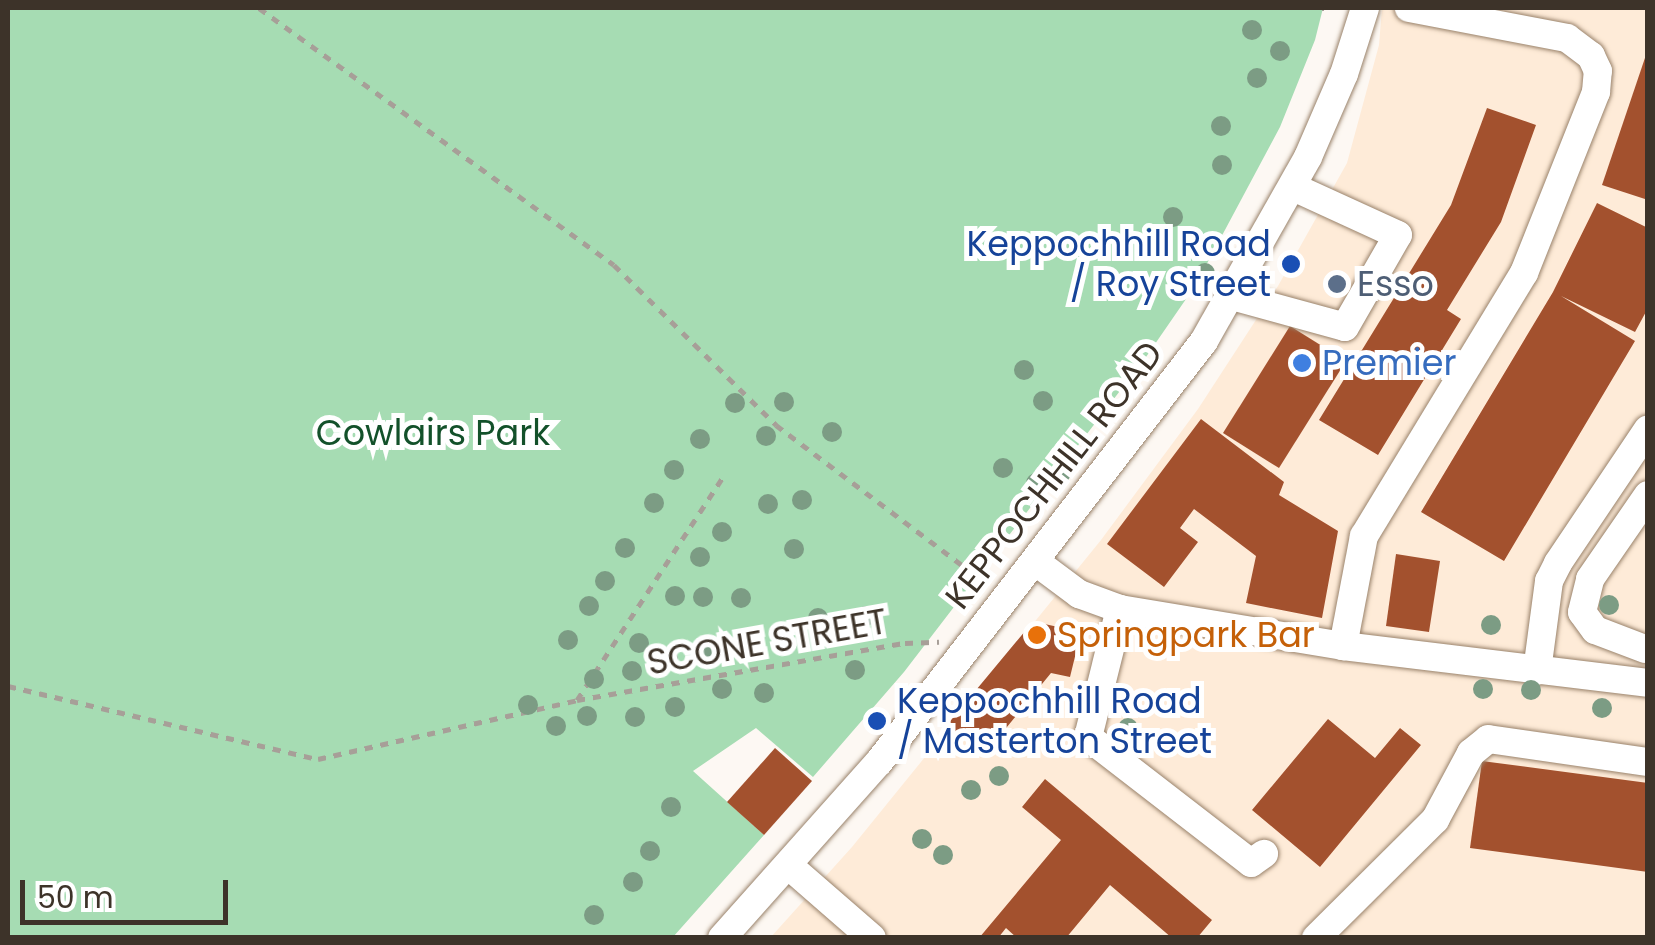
<!DOCTYPE html>
<style>
body{margin:0}
#map{position:relative;width:1655px;height:945px;overflow:hidden;background:#fdf8f3;font-family:Poppins,sans-serif}
div>[style]{position:absolute}
[style*='--x']{left:calc(var(--x)*1px);top:calc(var(--y)*1px);width:calc(var(--w)*1px);rotate:calc(var(--a)*1deg)}
.built>*{inset:0;background:#feebd8}
.green>*{inset:0;background:#a6dcb3}
.building>*{inset:0;background:#a3512e}
.path>*{height:5px;margin-top:-2.5px;transform-origin:0;background:repeating-linear-gradient(90deg,#a79f98 0 8px,transparent 0 16px)}
.roads{filter:drop-shadow(0 0 2px #99826a) drop-shadow(0 0 2px #99826a)}
.minor>*{height:28px;margin:-14px;padding:0 14px;transform-origin:14px;border-radius:14px;background:#fff}
.trees>*{width:20px;height:20px;margin:-10px;border-radius:50%;background:#7c9c84}
.dots>*{width:28px;height:28px;translate:-50% -50%;box-sizing:border-box;border:5px solid #fff;border-radius:50%}
span{translate:-50% -50%;white-space:nowrap;text-align:center;line-height:1.15;-webkit-text-stroke:10px #fff;paint-order:stroke}
.transit-label{font-size:35px;color:#164399}
.right{translate:-100% -50%;text-align:right}
.left{translate:0 -50%;text-align:left}
.service-label{font-size:35px;color:#4e5e75}
.shop-label{font-size:35px;color:#366cbe}
.park-label{font-size:35px;color:#13512a}
.street-label{font-size:35px;color:#3d3329}
.food-label{font-size:35px;color:#c56008}
.frame{position:absolute;inset:0;border:10px solid #3d3329;pointer-events:none}
.scale{position:absolute;left:20px;top:880px;width:208px;height:45px;box-sizing:border-box;border:5px solid #3d3329;border-top:0;padding-left:12px;font-size:30px;line-height:35px;white-space:nowrap;color:#3d3329;-webkit-text-stroke:8px #fff;paint-order:stroke}
</style>
<div id="map">
<div class="built">
<i style="clip-path:polygon(1382px 8px,1647px 8px,1647px 937px,770px 938px,852px 847px,1101px 540px,1198px 409px,1278px 286px,1347px 163px,1379px 45px)"></i>
</div>
<div class="green">
<i style="clip-path:polygon(8px 8px,1323px 8px,1315px 40px,1280px 127px,1195px 286px,1146px 357px,904px 672px,813px 777px,756px 728px,693px 771px,764px 835px,673px 937px,8px 937px)"></i>
</div>
<div class="building">
<i style="clip-path:polygon(1648px 49px,1648px 200px,1602px 185px)"></i>
<i style="clip-path:polygon(1487px 108px,1536px 125px,1501px 222px,1447px 310px,1461px 319px,1378px 455px,1319px 420px,1451px 205px)"></i>
<i style="clip-path:polygon(1597px 203px,1648px 228px,1648px 308px,1635px 332px,1561px 296px,1635px 341px,1504px 561px,1421px 512px,1553px 292px)"></i>
<i style="clip-path:polygon(1290px 326px,1346px 361px,1279px 468px,1223px 433px)"></i>
<i style="clip-path:polygon(1201px 419px,1284px 482px,1279px 495px,1338px 531px,1322px 618px,1246px 603px,1256px 556px,1194px 509px,1180px 528px,1198px 542px,1164px 587px,1107px 544px)"></i>
<i style="clip-path:polygon(1396px 554px,1440px 561px,1429px 632px,1386px 626px)"></i>
<i style="clip-path:polygon(1040px 623px,1081px 632px,1070px 677px,1051px 673px,984px 755px,947px 725px,1026px 630px)"></i>
<i style="clip-path:polygon(1328px 719px,1375px 758px,1400px 728px,1421px 745px,1320px 867px,1252px 810px)"></i>
<i style="clip-path:polygon(775px 748px,812px 781px,764px 835px,727px 802px)"></i>
<i style="clip-path:polygon(1482px 761px,1648px 783px,1648px 872px,1470px 848px)"></i>
<i style="clip-path:polygon(1045px 779px,1212px 920px,1197px 938px,1172px 938px,1110px 885px,1066px 938px,1017px 938px,1006px 928px,998px 938px,979px 938px,1061px 840px,1022px 807px)"></i>
</div>
<div class="path">
<i style="--x:259;--y:8;--w:438;--a:35.9"></i>
<i style="--x:614;--y:265;--w:228;--a:44.6"></i>
<i style="--x:776;--y:425;--w:261;--a:37"></i>
<i style="--x:1322;--y:8;--w:2;--a:0"></i>
<i style="--x:8;--y:686;--w:318;--a:13.3"></i>
<i style="--x:318;--y:759;--w:266;--a:-12.8"></i>
<i style="--x:577;--y:700;--w:333;--a:-9.9"></i>
<i style="--x:905;--y:643;--w:34;--a:-2"></i>
<i style="--x:577;--y:700;--w:270;--a:-56.8"></i>
</div>
<div class="roads">
<div class="minor">
<i style="--x:1232;--y:296;--w:117;--a:15.3"></i>
<i style="--x:1345;--y:327;--w:106;--a:-60.1"></i>
<i style="--x:1398;--y:235;--w:115;--a:-155.4"></i>
<i style="--x:1036;--y:562;--w:54;--a:36.7"></i>
<i style="--x:1079;--y:594;--w:44;--a:20.1"></i>
<i style="--x:1120;--y:609;--w:226;--a:9.4"></i>
<i style="--x:1343;--y:646;--w:307;--a:6.9"></i>
<i style="--x:1120;--y:609;--w:132;--a:104"></i>
<i style="--x:1088;--y:737;--w:206;--a:37.7"></i>
<i style="--x:1251;--y:863;--w:16;--a:-35"></i>
<i style="--x:1343;--y:646;--w:112;--a:-79.2"></i>
<i style="--x:1364;--y:536;--w:308;--a:-58.7"></i>
<i style="--x:1524;--y:273;--w:195;--a:-68.3"></i>
<i style="--x:1596;--y:92;--w:21;--a:-85"></i>
<i style="--x:1598;--y:71;--w:17;--a:-115"></i>
<i style="--x:1591;--y:56;--w:30;--a:-143"></i>
<i style="--x:1567;--y:38;--w:161;--a:-169.2"></i>
<i style="--x:1645;--y:649;--w:53;--a:-159.2"></i>
<i style="--x:1595;--y:630;--w:22;--a:-126"></i>
<i style="--x:1582;--y:612;--w:34;--a:-76"></i>
<i style="--x:1590;--y:579;--w:102;--a:-55.4"></i>
<i style="--x:1537;--y:671;--w:91;--a:-82.4"></i>
<i style="--x:1549;--y:581;--w:20;--a:-63"></i>
<i style="--x:1558;--y:563;--w:161;--a:-56.1"></i>
<i style="--x:788;--y:865;--w:111;--a:41"></i>
<i style="--x:722;--y:938;--w:236;--a:-48.3"></i>
<i style="--x:879;--y:762;--w:532;--a:-52.33"></i>
<i style="--x:1204;--y:341;--w:211;--a:-60.5"></i>
<i style="--x:1308;--y:157;--w:90;--a:-66.6"></i>
<i style="--x:1344;--y:74;--w:69;--a:-72.3"></i>
<i style="--x:1316;--y:938;--w:168;--a:-44.8"></i>
<i style="--x:1435;--y:820;--w:76;--a:-61.8"></i>
<i style="--x:1471;--y:753;--w:22;--a:-39"></i>
<i style="--x:1488;--y:739;--w:162;--a:8.2"></i>
</div>
</div>
<div class="trees">
<i style="left:1252px;top:30px"></i>
<i style="left:1280px;top:51px"></i>
<i style="left:1257px;top:78px"></i>
<i style="left:1221px;top:126px"></i>
<i style="left:1222px;top:165px"></i>
<i style="left:1173px;top:217px"></i>
<i style="left:1205px;top:273px"></i>
<i style="left:1024px;top:370px"></i>
<i style="left:1043px;top:401px"></i>
<i style="left:784px;top:402px"></i>
<i style="left:735px;top:403px"></i>
<i style="left:832px;top:432px"></i>
<i style="left:766px;top:436px"></i>
<i style="left:700px;top:439px"></i>
<i style="left:1003px;top:468px"></i>
<i style="left:674px;top:470px"></i>
<i style="left:1061px;top:473px"></i>
<i style="left:1036px;top:483px"></i>
<i style="left:802px;top:500px"></i>
<i style="left:654px;top:503px"></i>
<i style="left:768px;top:504px"></i>
<i style="left:722px;top:532px"></i>
<i style="left:625px;top:548px"></i>
<i style="left:794px;top:549px"></i>
<i style="left:700px;top:557px"></i>
<i style="left:605px;top:581px"></i>
<i style="left:675px;top:596px"></i>
<i style="left:703px;top:597px"></i>
<i style="left:741px;top:598px"></i>
<i style="left:1609px;top:605px"></i>
<i style="left:589px;top:606px"></i>
<i style="left:866px;top:616px"></i>
<i style="left:818px;top:618px"></i>
<i style="left:1491px;top:625px"></i>
<i style="left:568px;top:640px"></i>
<i style="left:639px;top:643px"></i>
<i style="left:752px;top:647px"></i>
<i style="left:709px;top:655px"></i>
<i style="left:668px;top:658px"></i>
<i style="left:855px;top:670px"></i>
<i style="left:632px;top:671px"></i>
<i style="left:594px;top:679px"></i>
<i style="left:722px;top:689px"></i>
<i style="left:1483px;top:689px"></i>
<i style="left:1531px;top:690px"></i>
<i style="left:764px;top:693px"></i>
<i style="left:528px;top:705px"></i>
<i style="left:675px;top:707px"></i>
<i style="left:1602px;top:708px"></i>
<i style="left:587px;top:716px"></i>
<i style="left:635px;top:717px"></i>
<i style="left:556px;top:726px"></i>
<i style="left:1128px;top:728px"></i>
<i style="left:999px;top:776px"></i>
<i style="left:971px;top:790px"></i>
<i style="left:671px;top:807px"></i>
<i style="left:922px;top:839px"></i>
<i style="left:650px;top:851px"></i>
<i style="left:943px;top:855px"></i>
<i style="left:633px;top:882px"></i>
<i style="left:594px;top:915px"></i>
</div>
<div class="dots">
<i style="left:1291px;top:264px;background:#1a4fb4"></i>
<i style="left:1337px;top:284px;background:#5c6f8a"></i>
<i style="left:1302px;top:363px;background:#3f7fe0"></i>
<i style="left:1037px;top:635px;background:#e8710a"></i>
<i style="left:877px;top:721px;background:#1a4fb4"></i>
</div>
<div class="transit-label">
<span class="right" style="left:1271px;top:264px">Keppochhill Road<br>/ Roy Street</span>
<span class="left" style="left:897px;top:721px">Keppochhill Road<br>/ Masterton Street</span>
</div>
<div class="service-label">
<span class="left" style="left:1357px;top:284px">Esso</span>
</div>
<div class="shop-label">
<span class="left" style="left:1322px;top:363px">Premier</span>
</div>
<div class="park-label">
<span style="left:433px;top:433px">Cowlairs Park</span>
</div>
<div class="street-label">
<span style="left:1054px;top:475px;rotate:-52deg">KEPPOCHHILL ROAD</span>
<span style="left:767px;top:642px;rotate:-10deg">SCONE STREET</span>
</div>
<div class="food-label">
<span class="left" style="left:1057px;top:635px">Springpark Bar</span>
</div>
<div class="frame"></div>
<div class="scale">50 m</div>
</div>
